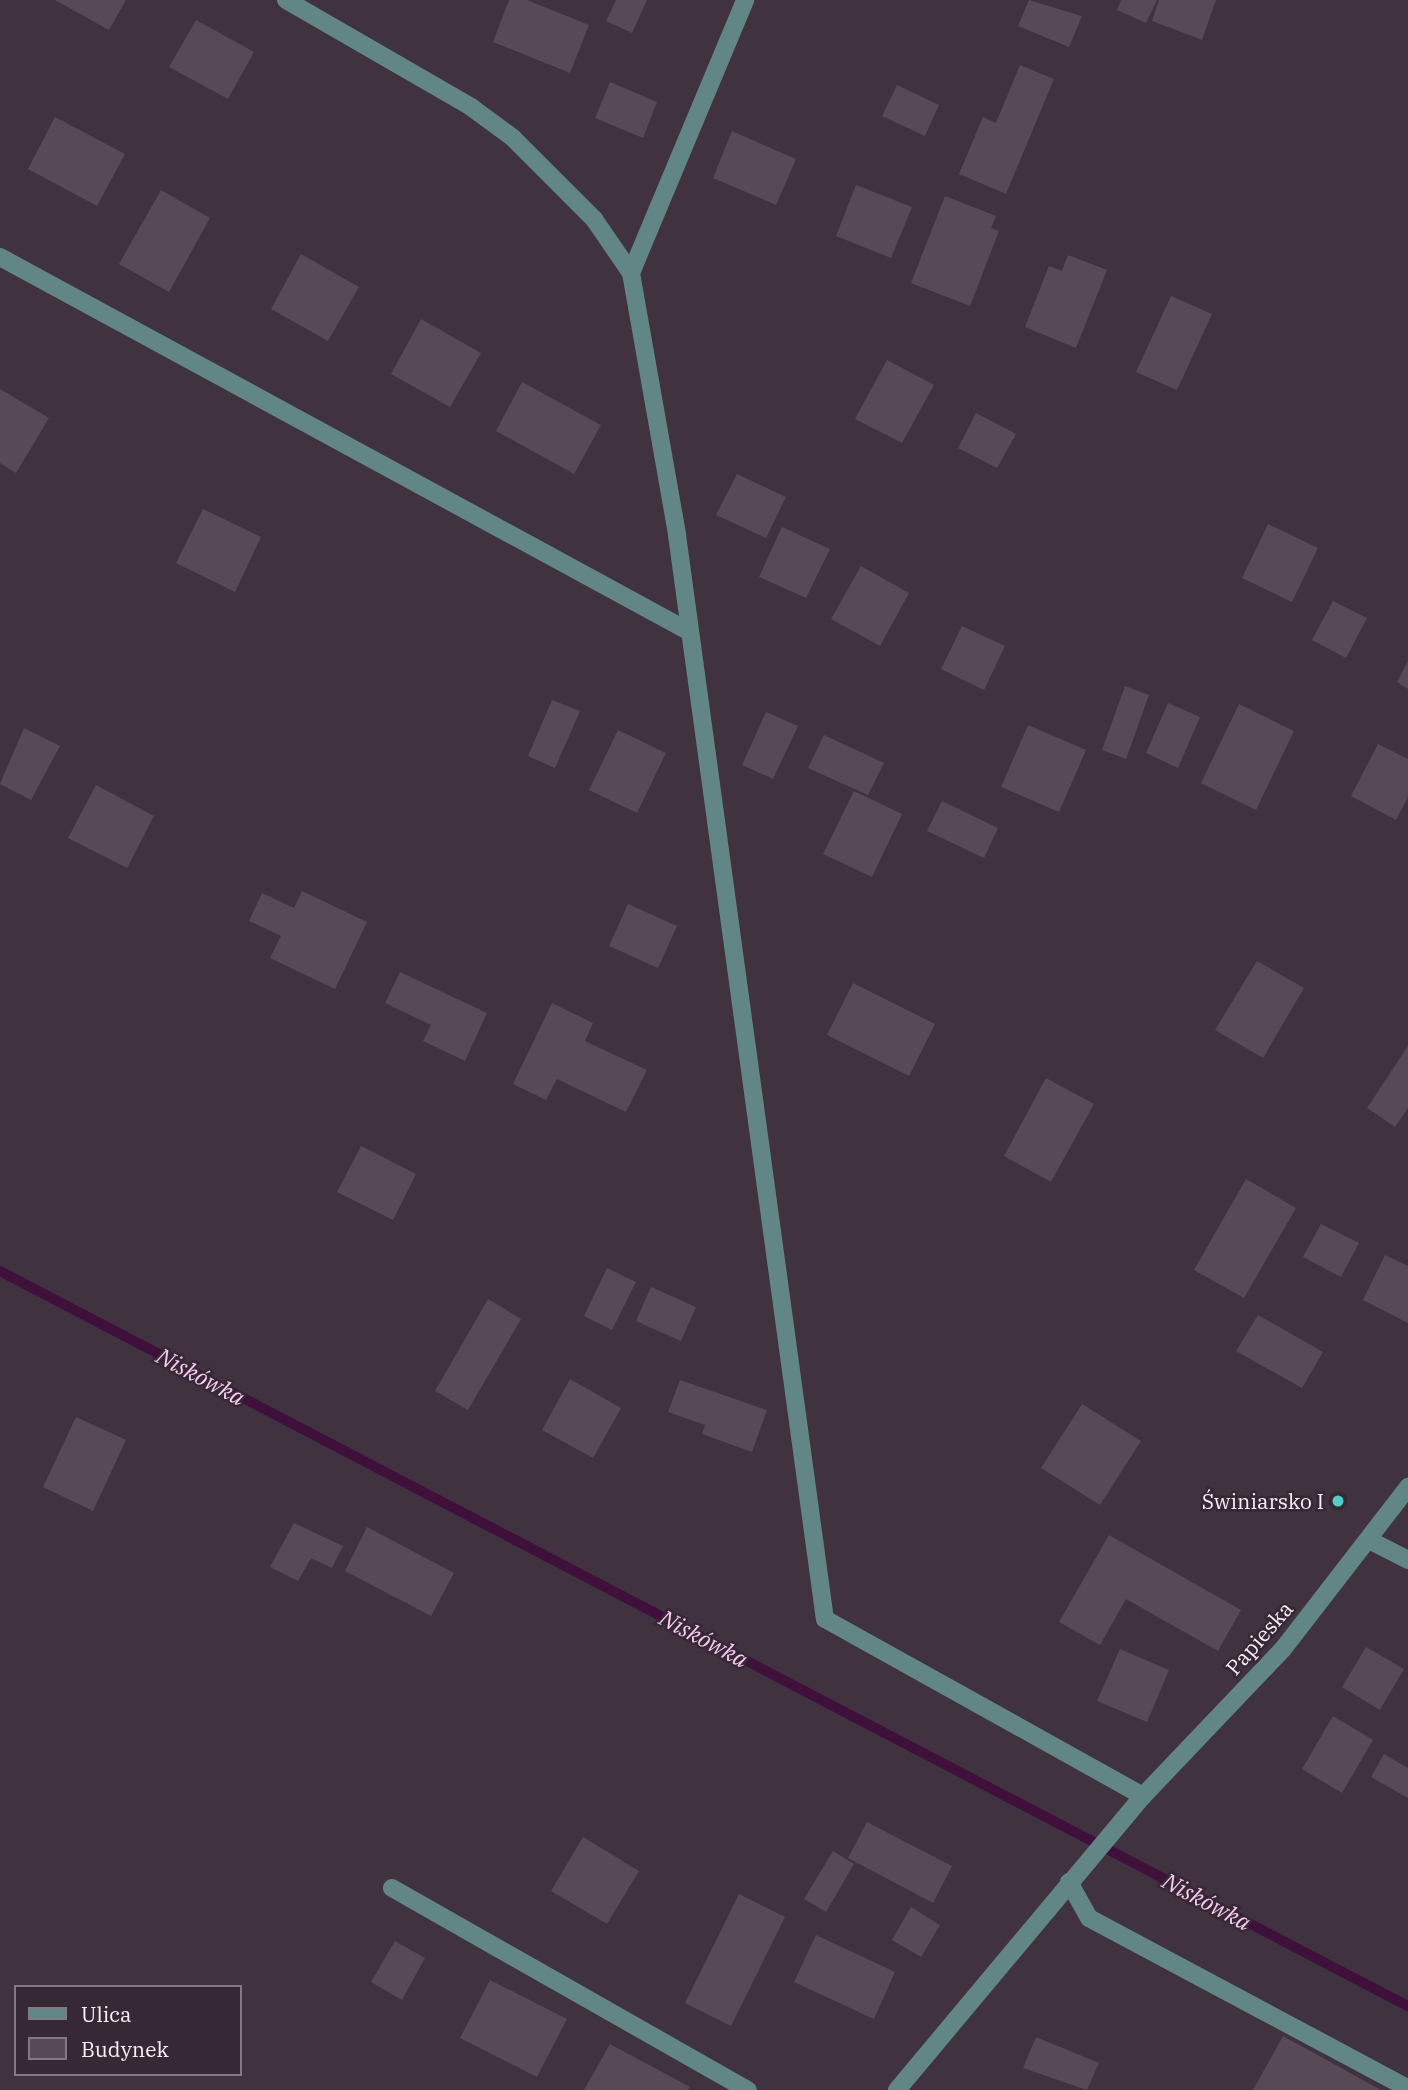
<!DOCTYPE html>
<meta charset="utf-8">
<style>
body{margin:0}
#map{position:relative;width:1408px;height:2090px;overflow:hidden;background:#40323e;font-family:"IBM Plex Serif",serif}
div>[style]{position:absolute}
[style*='--x']{left:calc(var(--x)*1px);top:calc(var(--y)*1px);width:calc(var(--w)*1px);rotate:calc(var(--a)*1deg)}
.stream>*{height:10px;margin:-5px;padding:0 5px;transform-origin:5px;border-radius:5px;background:#3e103b}
.building>*{inset:0;background:#584956}
.minor>*{height:18px;margin:-9px;padding:0 9px;transform-origin:9px;border-radius:9px;background:#618685}
.dots>*{width:19px;height:19px;translate:-50% -50%;box-sizing:border-box;border:4px solid #362834;border-radius:50%}
span{translate:-50% -50%;white-space:nowrap;text-align:center;line-height:1.15;-webkit-text-stroke:5px #362834;paint-order:stroke}
.poi-label{font-size:21px;color:#f8eff7}
.right{translate:-100% -50%;text-align:right}
.street-label{font-size:21px;color:#f8eff7}
.water-label{font-size:23px;color:#f9cbf3;font-style:italic}
.legend{position:absolute;left:14px;top:1985px;width:228px;height:91px;box-sizing:border-box;background:#362834;border:2px solid #847882;margin:0;padding:9px 12px;list-style:none;font-size:21px;color:#f8eff7}
.legend li{display:flex;align-items:center;gap:14px;height:35px}
.legend b{width:35px;border:2px solid #847882}
</style>
<div id="map">
<div class="stream">
<i style="--x:0;--y:1271;--w:1588;--a:27.57"></i>
</div>
<div class="building">
<i style="clip-path:polygon(55px 0,126px 0,109px 30px)"></i>
<i style="clip-path:polygon(509px 0,527px 0,589px 25px,570px 73px,493px 42px)"></i>
<i style="clip-path:polygon(616px 0,647px 0,632px 33px,606px 21px)"></i>
<i style="clip-path:polygon(1029px 0,1082px 16px,1069px 47px,1018px 26px)"></i>
<i style="clip-path:polygon(1121px 0,1157px 0,1146px 23px,1117px 10px)"></i>
<i style="clip-path:polygon(1159px 0,1216px 0,1202px 40px,1152px 21px)"></i>
<i style="clip-path:polygon(196px 20px,254px 52px,228px 99px,169px 67px)"></i>
<i style="clip-path:polygon(1020px 65px,1054px 79px,1006px 194px,959px 174px,983px 117px,996px 123px)"></i>
<i style="clip-path:polygon(610px 82px,657px 102px,643px 138px,595px 118px)"></i>
<i style="clip-path:polygon(897px 85px,939px 105px,925px 136px,882px 116px)"></i>
<i style="clip-path:polygon(55px 117px,125px 154px,97px 206px,28px 169px)"></i>
<i style="clip-path:polygon(732px 131px,796px 159px,776px 205px,713px 178px)"></i>
<i style="clip-path:polygon(856px 185px,912px 207px,891px 258px,836px 236px)"></i>
<i style="clip-path:polygon(161px 190px,210px 218px,169px 292px,119px 264px)"></i>
<i style="clip-path:polygon(945px 196px,996px 216px,991px 228px,999px 231px,970px 306px,911px 283px)"></i>
<i style="clip-path:polygon(301px 254px,359px 287px,328px 341px,271px 309px)"></i>
<i style="clip-path:polygon(1068px 255px,1107px 270px,1076px 348px,1025px 327px,1049px 266px,1062px 271px)"></i>
<i style="clip-path:polygon(1171px 296px,1212px 314px,1177px 390px,1136px 372px)"></i>
<i style="clip-path:polygon(421px 319px,481px 353px,450px 407px,391px 374px)"></i>
<i style="clip-path:polygon(887px 360px,934px 385px,902px 443px,855px 419px)"></i>
<i style="clip-path:polygon(522px 382px,601px 425px,574px 474px,496px 431px)"></i>
<i style="clip-path:polygon(0 389px,49px 418px,16px 473px,0 463px)"></i>
<i style="clip-path:polygon(976px 413px,1016px 434px,997px 468px,958px 448px)"></i>
<i style="clip-path:polygon(737px 474px,786px 497px,766px 538px,716px 515px)"></i>
<i style="clip-path:polygon(203px 509px,261px 537px,235px 592px,176px 563px)"></i>
<i style="clip-path:polygon(1268px 524px,1318px 548px,1292px 602px,1242px 578px)"></i>
<i style="clip-path:polygon(782px 527px,830px 549px,806px 598px,759px 577px)"></i>
<i style="clip-path:polygon(861px 566px,909px 593px,880px 646px,831px 619px)"></i>
<i style="clip-path:polygon(1333px 601px,1367px 618px,1346px 658px,1312px 640px)"></i>
<i style="clip-path:polygon(962px 626px,1005px 646px,984px 690px,941px 669px)"></i>
<i style="clip-path:polygon(1408px 661px,1408px 689px,1397px 682px)"></i>
<i style="clip-path:polygon(1125px 686px,1149px 695px,1126px 759px,1102px 750px)"></i>
<i style="clip-path:polygon(552px 700px,580px 711px,555px 768px,528px 756px)"></i>
<i style="clip-path:polygon(1168px 703px,1200px 717px,1178px 768px,1146px 753px)"></i>
<i style="clip-path:polygon(1239px 704px,1294px 731px,1256px 810px,1201px 783px)"></i>
<i style="clip-path:polygon(766px 712px,798px 726px,773px 779px,742px 765px)"></i>
<i style="clip-path:polygon(1028px 725px,1086px 750px,1059px 812px,1001px 787px)"></i>
<i style="clip-path:polygon(24px 728px,60px 746px,31px 800px,0 784px)"></i>
<i style="clip-path:polygon(618px 730px,666px 753px,637px 813px,589px 790px)"></i>
<i style="clip-path:polygon(824px 735px,884px 763px,868px 795px,808px 768px)"></i>
<i style="clip-path:polygon(1378px 744px,1408px 759px,1408px 797px,1396px 820px,1351px 796px)"></i>
<i style="clip-path:polygon(96px 785px,154px 816px,127px 868px,68px 838px)"></i>
<i style="clip-path:polygon(854px 791px,902px 814px,872px 877px,823px 854px)"></i>
<i style="clip-path:polygon(942px 801px,998px 828px,984px 858px,927px 831px)"></i>
<i style="clip-path:polygon(302px 891px,367px 922px,335px 989px,270px 958px,281px 936px,249px 921px,262px 893px,294px 908px)"></i>
<i style="clip-path:polygon(628px 904px,677px 926px,658px 968px,609px 946px)"></i>
<i style="clip-path:polygon(1257px 961px,1304px 988px,1263px 1058px,1215px 1030px)"></i>
<i style="clip-path:polygon(400px 972px,487px 1013px,465px 1061px,423px 1041px,431px 1025px,385px 1003px)"></i>
<i style="clip-path:polygon(853px 983px,935px 1024px,909px 1076px,827px 1035px)"></i>
<i style="clip-path:polygon(552px 1003px,593px 1023px,585px 1041px,647px 1070px,626px 1112px,557px 1079px,546px 1100px,513px 1084px)"></i>
<i style="clip-path:polygon(1408px 1046px,1408px 1108px,1395px 1127px,1367px 1108px)"></i>
<i style="clip-path:polygon(1046px 1078px,1094px 1104px,1051px 1182px,1004px 1156px)"></i>
<i style="clip-path:polygon(361px 1146px,416px 1174px,393px 1220px,337px 1192px)"></i>
<i style="clip-path:polygon(1246px 1179px,1296px 1208px,1244px 1298px,1194px 1270px)"></i>
<i style="clip-path:polygon(1321px 1224px,1359px 1243px,1341px 1277px,1303px 1257px)"></i>
<i style="clip-path:polygon(1385px 1255px,1408px 1266px,1408px 1323px,1363px 1300px)"></i>
<i style="clip-path:polygon(607px 1268px,636px 1282px,612px 1330px,584px 1316px)"></i>
<i style="clip-path:polygon(651px 1287px,696px 1307px,681px 1341px,636px 1321px)"></i>
<i style="clip-path:polygon(488px 1299px,521px 1319px,468px 1410px,435px 1391px)"></i>
<i style="clip-path:polygon(1258px 1315px,1323px 1352px,1302px 1388px,1236px 1351px)"></i>
<i style="clip-path:polygon(570px 1379px,621px 1408px,593px 1458px,542px 1430px)"></i>
<i style="clip-path:polygon(680px 1380px,767px 1410px,752px 1452px,702px 1434px,705px 1425px,668px 1412px)"></i>
<i style="clip-path:polygon(1082px 1404px,1141px 1441px,1100px 1505px,1041px 1468px)"></i>
<i style="clip-path:polygon(76px 1417px,126px 1440px,93px 1511px,43px 1487px)"></i>
<i style="clip-path:polygon(294px 1523px,343px 1546px,332px 1568px,311px 1558px,298px 1581px,270px 1567px)"></i>
<i style="clip-path:polygon(367px 1527px,454px 1573px,431px 1616px,345px 1571px)"></i>
<i style="clip-path:polygon(1109px 1535px,1241px 1610px,1218px 1651px,1126px 1599px,1100px 1645px,1059px 1622px)"></i>
<i style="clip-path:polygon(1366px 1647px,1404px 1669px,1380px 1710px,1342px 1687px)"></i>
<i style="clip-path:polygon(1120px 1649px,1169px 1670px,1147px 1722px,1097px 1701px)"></i>
<i style="clip-path:polygon(1333px 1716px,1373px 1740px,1342px 1793px,1302px 1769px)"></i>
<i style="clip-path:polygon(1384px 1754px,1408px 1768px,1408px 1798px,1371px 1777px)"></i>
<i style="clip-path:polygon(867px 1822px,952px 1866px,933px 1903px,848px 1858px)"></i>
<i style="clip-path:polygon(583px 1837px,639px 1871px,607px 1924px,551px 1891px)"></i>
<i style="clip-path:polygon(833px 1851px,854px 1864px,826px 1912px,804px 1899px)"></i>
<i style="clip-path:polygon(739px 1894px,785px 1917px,731px 2026px,685px 2003px)"></i>
<i style="clip-path:polygon(911px 1907px,940px 1925px,921px 1957px,892px 1940px)"></i>
<i style="clip-path:polygon(816px 1935px,895px 1972px,874px 2019px,794px 1982px)"></i>
<i style="clip-path:polygon(395px 1941px,425px 1958px,402px 2000px,371px 1982px)"></i>
<i style="clip-path:polygon(490px 1980px,567px 2019px,537px 2077px,460px 2038px)"></i>
<i style="clip-path:polygon(1283px 2036px,1381px 2090px,1253px 2090px)"></i>
<i style="clip-path:polygon(1036px 2037px,1099px 2063px,1087px 2090px,1023px 2068px)"></i>
<i style="clip-path:polygon(610px 2044px,690px 2087px,688px 2090px,584px 2090px)"></i>
</div>
<div class="minor">
<i style="--x:286;--y:0;--w:214;--a:30"></i>
<i style="--x:471;--y:107;--w:52;--a:36.4"></i>
<i style="--x:513;--y:138;--w:115;--a:45"></i>
<i style="--x:594;--y:219;--w:65;--a:55.6"></i>
<i style="--x:631;--y:273;--w:266;--a:80"></i>
<i style="--x:677;--y:535;--w:1094;--a:82.23"></i>
<i style="--x:825;--y:1619;--w:364;--a:29.1"></i>
<i style="--x:0;--y:257;--w:785;--a:28.52"></i>
<i style="--x:631;--y:273;--w:296;--a:-67.3"></i>
<i style="--x:1369;--y:1540;--w:44;--a:27.1"></i>
<i style="--x:1069;--y:1882;--w:41;--a:60.9"></i>
<i style="--x:1089;--y:1918;--w:361;--a:28.1"></i>
<i style="--x:392;--y:1888;--w:409;--a:29.6"></i>
<i style="--x:897;--y:2090;--w:383;--a:-50.1"></i>
<i style="--x:1143;--y:1796;--w:203;--a:-46.4"></i>
<i style="--x:1283;--y:1649;--w:205;--a:-52.3"></i>
</div>
<div class="dots">
<i style="left:1338px;top:1501px;background:#53cdcb"></i>
</div>
<div class="poi-label">
<span class="right" style="left:1324px;top:1501px">Świniarsko I</span>
</div>
<div class="street-label">
<span style="left:1259px;top:1638px;rotate:-49deg">Papieska</span>
</div>
<div class="water-label">
<span style="left:201px;top:1376px;rotate:28deg">Niskówka</span>
<span style="left:704px;top:1638px;rotate:28deg">Niskówka</span>
<span style="left:1207px;top:1901px;rotate:28deg">Niskówka</span>
</div>
<ul class="legend">
<li><b style="height:9px;background:#618685"></b>Ulica</li>
<li><b style="height:19px;background:#584956"></b>Budynek</li>
</ul>
</div>
